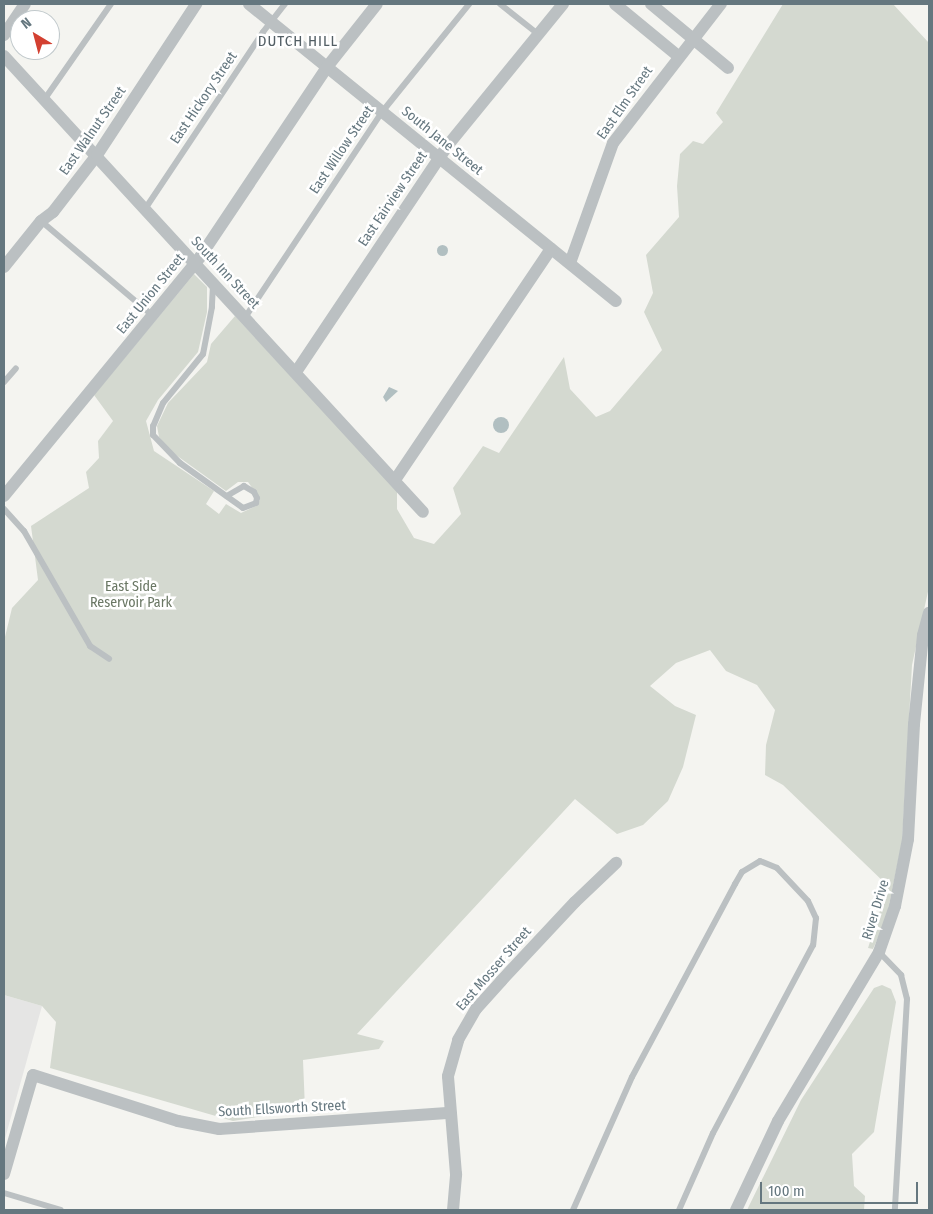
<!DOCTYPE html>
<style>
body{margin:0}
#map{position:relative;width:933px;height:1214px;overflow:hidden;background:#f4f4f0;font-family:"Fira Sans Condensed",sans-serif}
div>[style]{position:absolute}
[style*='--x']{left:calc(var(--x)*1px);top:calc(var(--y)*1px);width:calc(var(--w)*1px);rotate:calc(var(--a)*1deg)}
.built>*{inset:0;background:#e5e5e4}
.green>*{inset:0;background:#d4d9d0}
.water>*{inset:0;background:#b1bfc1}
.round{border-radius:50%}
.service>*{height:6px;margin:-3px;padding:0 3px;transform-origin:3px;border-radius:3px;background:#bbc0c2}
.minor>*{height:12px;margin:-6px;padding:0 6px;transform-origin:6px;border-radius:6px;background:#bbc0c2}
span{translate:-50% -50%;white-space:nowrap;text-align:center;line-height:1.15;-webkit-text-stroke:5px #fff;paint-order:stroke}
.street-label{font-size:14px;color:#65777f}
.park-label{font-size:14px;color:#6a7764}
.neighbourhood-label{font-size:15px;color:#535f65;letter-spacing:1px}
.frame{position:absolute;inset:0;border:5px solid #65777f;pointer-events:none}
.north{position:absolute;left:10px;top:10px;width:50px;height:50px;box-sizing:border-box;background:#fff;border:1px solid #c1c9cc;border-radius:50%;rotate:323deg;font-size:14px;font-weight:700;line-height:20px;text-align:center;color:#65777f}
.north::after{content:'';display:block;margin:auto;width:18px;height:22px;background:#d34031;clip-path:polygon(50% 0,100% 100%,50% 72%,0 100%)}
.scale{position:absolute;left:760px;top:1182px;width:158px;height:22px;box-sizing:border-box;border:2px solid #65777f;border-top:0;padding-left:6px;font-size:15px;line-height:18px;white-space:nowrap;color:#65777f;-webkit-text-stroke:4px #fff;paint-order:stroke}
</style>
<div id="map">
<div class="built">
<i style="clip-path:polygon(4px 995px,42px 1006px,4px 1142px)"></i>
</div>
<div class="green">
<i style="clip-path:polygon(783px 4px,893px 4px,929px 43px,929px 587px,912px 665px,902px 842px,886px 920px,873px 949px,868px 948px,888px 886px,783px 785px,765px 775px,766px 745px,775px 710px,757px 685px,726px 671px,710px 650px,676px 663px,650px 686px,675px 706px,696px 715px,683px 767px,668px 801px,643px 825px,617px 834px,575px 799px,357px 1034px,384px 1041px,379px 1049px,303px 1060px,305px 1109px,233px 1121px,50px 1068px,56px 1022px,42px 1006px,4px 995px,4px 641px,12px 608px,38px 580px,31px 526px,89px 488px,86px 472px,99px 458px,98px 441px,113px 421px,94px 395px,194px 274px,207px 287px,207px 312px,198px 352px,158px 400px,146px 421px,154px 451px,214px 491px,206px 504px,219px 514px,226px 504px,241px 513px,258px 505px,260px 499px,248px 482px,238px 482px,226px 491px,169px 450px,159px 437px,157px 426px,168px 403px,207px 362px,211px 344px,235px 316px,397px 490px,397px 509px,414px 538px,434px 544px,461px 514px,453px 488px,483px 446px,499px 453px,564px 357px,570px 389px,596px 417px,610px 411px,662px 350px,644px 312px,653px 293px,646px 255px,679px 217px,677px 186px,680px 154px,693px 141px,703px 144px,723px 122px,716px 113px)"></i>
<i style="clip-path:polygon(882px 985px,891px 989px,896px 1002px,874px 1132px,852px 1154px,854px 1186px,865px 1196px,864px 1210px,747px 1210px,801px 1100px,874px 988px)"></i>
</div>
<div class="water">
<i class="round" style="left:436.5px;top:244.5px;width:11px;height:11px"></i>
<i style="clip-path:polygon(389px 387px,398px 391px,386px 402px,383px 397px)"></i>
<i class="round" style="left:493px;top:417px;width:16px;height:16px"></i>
</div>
<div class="service">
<i style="--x:500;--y:4;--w:48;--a:38.3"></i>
<i style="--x:44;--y:100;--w:117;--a:-55.1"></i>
<i style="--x:145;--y:209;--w:213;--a:-56.3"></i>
<i style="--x:263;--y:32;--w:36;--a:-52"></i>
<i style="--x:41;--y:221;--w:147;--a:40.3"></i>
<i style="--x:213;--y:285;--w:22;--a:93"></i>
<i style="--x:212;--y:307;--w:48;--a:100.8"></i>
<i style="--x:203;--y:354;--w:63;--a:129.2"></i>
<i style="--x:163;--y:403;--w:25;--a:113"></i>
<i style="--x:153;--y:426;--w:9;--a:90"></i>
<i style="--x:153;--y:435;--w:39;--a:46"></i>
<i style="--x:180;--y:463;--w:77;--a:35.5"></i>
<i style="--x:243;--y:508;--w:14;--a:-21"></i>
<i style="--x:256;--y:503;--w:5;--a:-79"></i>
<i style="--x:257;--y:498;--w:7;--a:-117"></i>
<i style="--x:254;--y:492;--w:12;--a:-149"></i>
<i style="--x:244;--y:486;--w:20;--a:150"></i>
<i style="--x:246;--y:316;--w:245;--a:-56.3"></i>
<i style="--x:382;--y:112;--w:139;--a:-51.1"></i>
<i style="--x:4;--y:382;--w:18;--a:-49"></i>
<i style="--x:4;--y:509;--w:30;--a:48"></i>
<i style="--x:24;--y:531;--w:133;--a:60.1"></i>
<i style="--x:90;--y:646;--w:23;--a:34"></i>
<i style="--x:879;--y:952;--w:32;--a:46"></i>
<i style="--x:901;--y:975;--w:25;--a:76"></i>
<i style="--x:907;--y:999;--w:211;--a:93.3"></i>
<i style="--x:4;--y:1193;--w:59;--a:16.6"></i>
<i style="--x:573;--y:1210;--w:145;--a:-66.1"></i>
<i style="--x:632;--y:1077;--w:219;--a:-61.9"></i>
<i style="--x:735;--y:884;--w:14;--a:-60"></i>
<i style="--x:742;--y:872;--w:21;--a:-31"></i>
<i style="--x:760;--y:861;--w:18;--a:22"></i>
<i style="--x:777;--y:868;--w:45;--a:46.8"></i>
<i style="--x:808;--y:901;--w:19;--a:65"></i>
<i style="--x:816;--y:918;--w:27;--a:96"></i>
<i style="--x:813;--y:945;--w:213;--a:118"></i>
<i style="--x:713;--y:1133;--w:84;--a:113.8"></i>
</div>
<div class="minor">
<i style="--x:249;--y:4;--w:472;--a:39"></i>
<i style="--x:615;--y:4;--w:82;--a:39.5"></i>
<i style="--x:651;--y:4;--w:100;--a:39.7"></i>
<i style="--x:4;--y:35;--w:37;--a:-56"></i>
<i style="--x:4;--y:56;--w:619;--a:47.42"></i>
<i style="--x:570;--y:263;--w:127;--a:-70.3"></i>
<i style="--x:613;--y:143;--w:176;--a:-52.2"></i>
<i style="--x:4;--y:267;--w:59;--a:-51.2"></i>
<i style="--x:41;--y:221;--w:15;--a:-37"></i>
<i style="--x:53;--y:212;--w:72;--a:-52.3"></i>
<i style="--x:97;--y:155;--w:181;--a:-56.7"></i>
<i style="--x:296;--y:372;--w:273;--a:-56.2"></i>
<i style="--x:448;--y:145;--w:182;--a:-50.8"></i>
<i style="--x:395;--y:480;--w:279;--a:-56"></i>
<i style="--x:4;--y:496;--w:309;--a:-50.6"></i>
<i style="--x:200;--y:257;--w:229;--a:-56.2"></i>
<i style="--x:327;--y:67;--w:80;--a:-51.6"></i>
<i style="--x:4;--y:1174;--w:103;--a:-73.7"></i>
<i style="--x:33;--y:1075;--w:152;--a:17.6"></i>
<i style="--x:178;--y:1121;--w:42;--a:11"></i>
<i style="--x:219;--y:1129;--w:232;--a:-4"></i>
<i style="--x:453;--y:1210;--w:36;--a:-85"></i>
<i style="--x:456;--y:1174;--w:98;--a:-94.7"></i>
<i style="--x:448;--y:1076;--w:37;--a:-74"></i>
<i style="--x:458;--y:1040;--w:36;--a:-60"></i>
<i style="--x:476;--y:1009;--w:38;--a:-48"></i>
<i style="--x:501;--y:981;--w:108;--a:-46.9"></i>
<i style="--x:575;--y:902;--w:57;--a:-43.6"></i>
<i style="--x:736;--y:1210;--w:98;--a:-64.7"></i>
<i style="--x:778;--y:1121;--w:197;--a:-59.1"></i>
<i style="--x:879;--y:952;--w:49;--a:-70.8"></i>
<i style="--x:895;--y:906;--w:68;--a:-79"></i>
<i style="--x:908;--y:839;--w:115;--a:-87"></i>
<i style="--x:914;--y:724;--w:89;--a:-84.2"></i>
<i style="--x:923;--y:635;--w:23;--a:-75"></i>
</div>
<div class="street-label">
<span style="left:204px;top:98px;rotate:-56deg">East Hickory Street</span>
<span style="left:625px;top:103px;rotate:-55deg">East Elm Street</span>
<span style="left:93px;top:131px;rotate:-55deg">East Walnut Street</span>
<span style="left:442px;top:141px;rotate:39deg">South Jane Street</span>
<span style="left:342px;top:150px;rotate:-56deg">East Willow Street</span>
<span style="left:393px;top:199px;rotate:-56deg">East Fairview Street</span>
<span style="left:225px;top:273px;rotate:47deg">South Inn Street</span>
<span style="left:151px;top:294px;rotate:-51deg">East Union Street</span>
<span style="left:876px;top:910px;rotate:-73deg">River Drive</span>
<span style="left:494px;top:969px;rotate:-49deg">East Mosser Street</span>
<span style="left:282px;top:1109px;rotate:-3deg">South Ellsworth Street</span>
</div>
<div class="park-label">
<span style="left:131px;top:595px">East Side<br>Reservoir Park</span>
</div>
<div class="neighbourhood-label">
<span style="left:298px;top:42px">DUTCH HILL</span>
</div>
<div class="frame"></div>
<div class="north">N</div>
<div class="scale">100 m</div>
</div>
